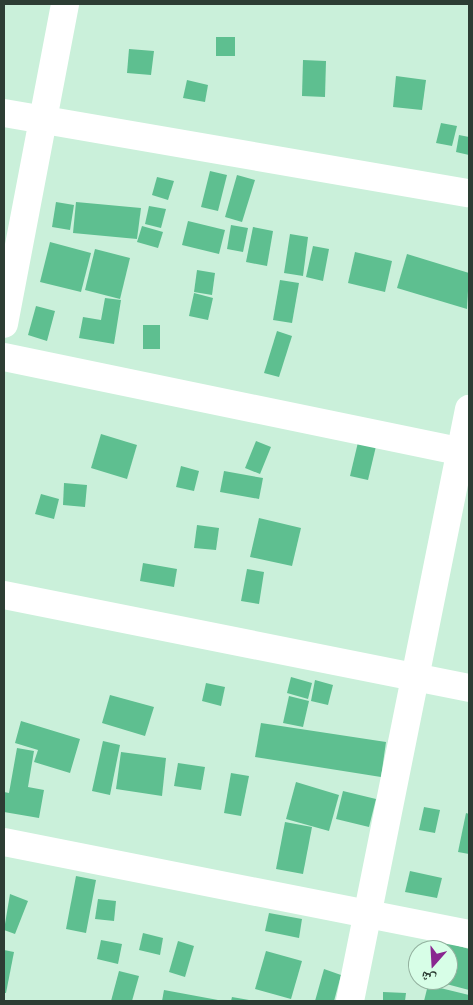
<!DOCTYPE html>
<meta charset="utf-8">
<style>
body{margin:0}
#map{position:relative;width:473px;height:1005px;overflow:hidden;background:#caf0da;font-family:Arial,"Noto Naskh Arabic",sans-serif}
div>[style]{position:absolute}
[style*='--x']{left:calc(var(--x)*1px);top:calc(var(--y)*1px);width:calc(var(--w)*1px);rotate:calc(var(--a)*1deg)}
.building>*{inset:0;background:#5ebf90}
.minor>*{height:28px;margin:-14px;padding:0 14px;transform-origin:14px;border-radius:14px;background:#fff}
span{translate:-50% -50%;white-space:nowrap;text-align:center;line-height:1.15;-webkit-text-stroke:5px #d7fee7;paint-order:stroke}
.frame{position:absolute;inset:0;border:5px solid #2d3d34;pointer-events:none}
.north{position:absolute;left:408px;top:940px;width:50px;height:50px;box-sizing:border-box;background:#d7fee7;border:1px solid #93b19f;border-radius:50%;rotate:199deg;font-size:14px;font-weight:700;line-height:20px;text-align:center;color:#2d3d34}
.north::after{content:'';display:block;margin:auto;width:18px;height:22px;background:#892790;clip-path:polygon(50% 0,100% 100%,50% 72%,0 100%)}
</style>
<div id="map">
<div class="building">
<i style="clip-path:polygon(216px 37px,235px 37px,235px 56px,216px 56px)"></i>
<i style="clip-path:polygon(129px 49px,154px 51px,151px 75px,127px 73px)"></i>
<i style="clip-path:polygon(303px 60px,326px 61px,325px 97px,302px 96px)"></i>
<i style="clip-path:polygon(396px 76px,426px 80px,422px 110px,393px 107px)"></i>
<i style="clip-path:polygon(187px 80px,208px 85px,205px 102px,183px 98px)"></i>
<i style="clip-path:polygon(441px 123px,457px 126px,452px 146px,436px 143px)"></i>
<i style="clip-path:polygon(459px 135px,469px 137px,469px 155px,456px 152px)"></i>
<i style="clip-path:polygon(210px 171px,227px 175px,218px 211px,201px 207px)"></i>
<i style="clip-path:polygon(237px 175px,255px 180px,242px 222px,225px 217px)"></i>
<i style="clip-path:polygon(157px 177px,174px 181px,168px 200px,152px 195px)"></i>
<i style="clip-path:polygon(56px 202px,74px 205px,70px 230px,52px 227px)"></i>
<i style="clip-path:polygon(76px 202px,141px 208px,137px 239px,73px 233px)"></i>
<i style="clip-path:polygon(149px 206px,166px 209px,161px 228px,145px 224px)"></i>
<i style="clip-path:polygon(188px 221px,225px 230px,219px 254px,182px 245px)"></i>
<i style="clip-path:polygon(231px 225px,248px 228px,243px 252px,227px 249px)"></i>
<i style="clip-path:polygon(142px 226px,163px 232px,158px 248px,137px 242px)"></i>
<i style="clip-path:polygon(253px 227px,273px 231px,267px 266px,246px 262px)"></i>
<i style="clip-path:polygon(290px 234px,308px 237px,303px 276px,284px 273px)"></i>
<i style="clip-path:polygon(50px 242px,91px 253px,81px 292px,40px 282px)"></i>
<i style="clip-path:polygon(313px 246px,329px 249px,323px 281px,306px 277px)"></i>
<i style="clip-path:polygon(95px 249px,130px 258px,120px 299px,85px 290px)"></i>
<i style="clip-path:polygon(355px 252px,392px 261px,385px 292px,348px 283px)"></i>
<i style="clip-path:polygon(407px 254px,469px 273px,467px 309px,397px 288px)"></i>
<i style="clip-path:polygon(197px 270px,215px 273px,212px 295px,194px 292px)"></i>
<i style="clip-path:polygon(280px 280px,299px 283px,292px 323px,273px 320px)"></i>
<i style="clip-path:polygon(194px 293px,213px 298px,208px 320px,189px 316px)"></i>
<i style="clip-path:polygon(105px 298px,121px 300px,114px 344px,79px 338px,83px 317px,101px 320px)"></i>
<i style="clip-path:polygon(36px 306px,55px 311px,47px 341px,28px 335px)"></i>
<i style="clip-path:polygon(143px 325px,160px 325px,160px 349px,143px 349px)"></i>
<i style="clip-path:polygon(277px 331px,292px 336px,279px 377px,264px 373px)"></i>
<i style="clip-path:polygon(101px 434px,137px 445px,127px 479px,91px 468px)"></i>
<i style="clip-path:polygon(359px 438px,377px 442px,368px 480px,350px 476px)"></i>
<i style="clip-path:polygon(256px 441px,271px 447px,260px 474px,245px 468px)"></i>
<i style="clip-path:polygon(181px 466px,199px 471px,194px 491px,176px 487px)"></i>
<i style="clip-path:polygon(224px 471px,263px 478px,259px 499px,220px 492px)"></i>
<i style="clip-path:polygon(64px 483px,87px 485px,85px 507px,63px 505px)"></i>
<i style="clip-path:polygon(41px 494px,59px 499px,54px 519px,35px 514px)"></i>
<i style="clip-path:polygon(259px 518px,301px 528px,292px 566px,250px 557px)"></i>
<i style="clip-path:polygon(197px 525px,219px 528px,216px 550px,194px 548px)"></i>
<i style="clip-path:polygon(143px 563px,177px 569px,174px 587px,140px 581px)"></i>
<i style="clip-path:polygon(247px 569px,264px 572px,259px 604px,241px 601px)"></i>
<i style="clip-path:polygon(291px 677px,312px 683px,308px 699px,287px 693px)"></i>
<i style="clip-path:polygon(315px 680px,333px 685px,328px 705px,311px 701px)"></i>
<i style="clip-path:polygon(206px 683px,225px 687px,221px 706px,202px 701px)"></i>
<i style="clip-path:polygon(110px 695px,154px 707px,145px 736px,102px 723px)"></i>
<i style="clip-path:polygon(289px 696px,309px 701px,303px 727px,283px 723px)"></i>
<i style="clip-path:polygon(21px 721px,80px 739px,70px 773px,34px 762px,38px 750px,15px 743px)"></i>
<i style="clip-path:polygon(261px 723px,386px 742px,381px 777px,255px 757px)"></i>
<i style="clip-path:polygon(103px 741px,120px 745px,110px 795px,92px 791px)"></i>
<i style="clip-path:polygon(17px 748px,34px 751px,28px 787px,44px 790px,39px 818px,4px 812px,4px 792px,9px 793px)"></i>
<i style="clip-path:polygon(121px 752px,166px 758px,162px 796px,116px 789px)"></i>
<i style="clip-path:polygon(178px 763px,205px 767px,201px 790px,174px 786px)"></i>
<i style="clip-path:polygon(231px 773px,249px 776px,241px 816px,224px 813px)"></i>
<i style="clip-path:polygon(296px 782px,339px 795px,329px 831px,286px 819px)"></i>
<i style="clip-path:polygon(343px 791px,376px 799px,369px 827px,336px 819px)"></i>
<i style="clip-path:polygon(424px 807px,440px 810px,435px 833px,419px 830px)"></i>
<i style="clip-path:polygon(466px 813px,469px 814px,469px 854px,458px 852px)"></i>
<i style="clip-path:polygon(285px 822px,312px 827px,303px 874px,276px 869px)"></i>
<i style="clip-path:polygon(410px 871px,442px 878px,437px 898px,405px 892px)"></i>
<i style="clip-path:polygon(76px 876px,96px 880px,86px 933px,66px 929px)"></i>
<i style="clip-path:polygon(10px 894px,28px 901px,15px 934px,4px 930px)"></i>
<i style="clip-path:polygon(98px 899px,116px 901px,114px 921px,95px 919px)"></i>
<i style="clip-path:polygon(269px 913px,302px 919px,299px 938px,265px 931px)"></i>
<i style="clip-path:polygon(143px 933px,163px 938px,160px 955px,139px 950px)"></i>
<i style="clip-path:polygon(101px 940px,122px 944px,118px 964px,97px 959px)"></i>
<i style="clip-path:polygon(178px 941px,194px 946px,185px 977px,169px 972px)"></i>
<i style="clip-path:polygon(445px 942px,469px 949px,469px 990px,435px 981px,448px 980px)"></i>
<i style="clip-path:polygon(4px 950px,14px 952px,6px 993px,4px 993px)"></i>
<i style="clip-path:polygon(266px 951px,302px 961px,291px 999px,255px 989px)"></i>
<i style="clip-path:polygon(324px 969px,341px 975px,334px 1001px,315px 1001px)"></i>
<i style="clip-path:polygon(119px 971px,139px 976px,132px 1001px,111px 1001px)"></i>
<i style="clip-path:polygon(428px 985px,469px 995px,469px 1001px,424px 1001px)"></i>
<i style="clip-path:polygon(164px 990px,218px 1000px,218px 1001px,162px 1001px)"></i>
<i style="clip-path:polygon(383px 992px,406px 993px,405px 1001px,383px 1001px)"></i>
<i style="clip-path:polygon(232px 997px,249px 1000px,249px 1001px,231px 1001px)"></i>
</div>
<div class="minor">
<i style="--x:4;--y:113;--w:472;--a:9.8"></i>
<i style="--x:4;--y:324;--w:326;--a:-79.2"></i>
<i style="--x:4;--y:357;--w:475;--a:11.7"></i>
<i style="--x:4;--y:595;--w:474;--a:11.3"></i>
<i style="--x:4;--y:842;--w:474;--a:11.2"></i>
<i style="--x:350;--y:1001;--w:604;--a:-78.63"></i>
</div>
<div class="frame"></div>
<div class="north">ش</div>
</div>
